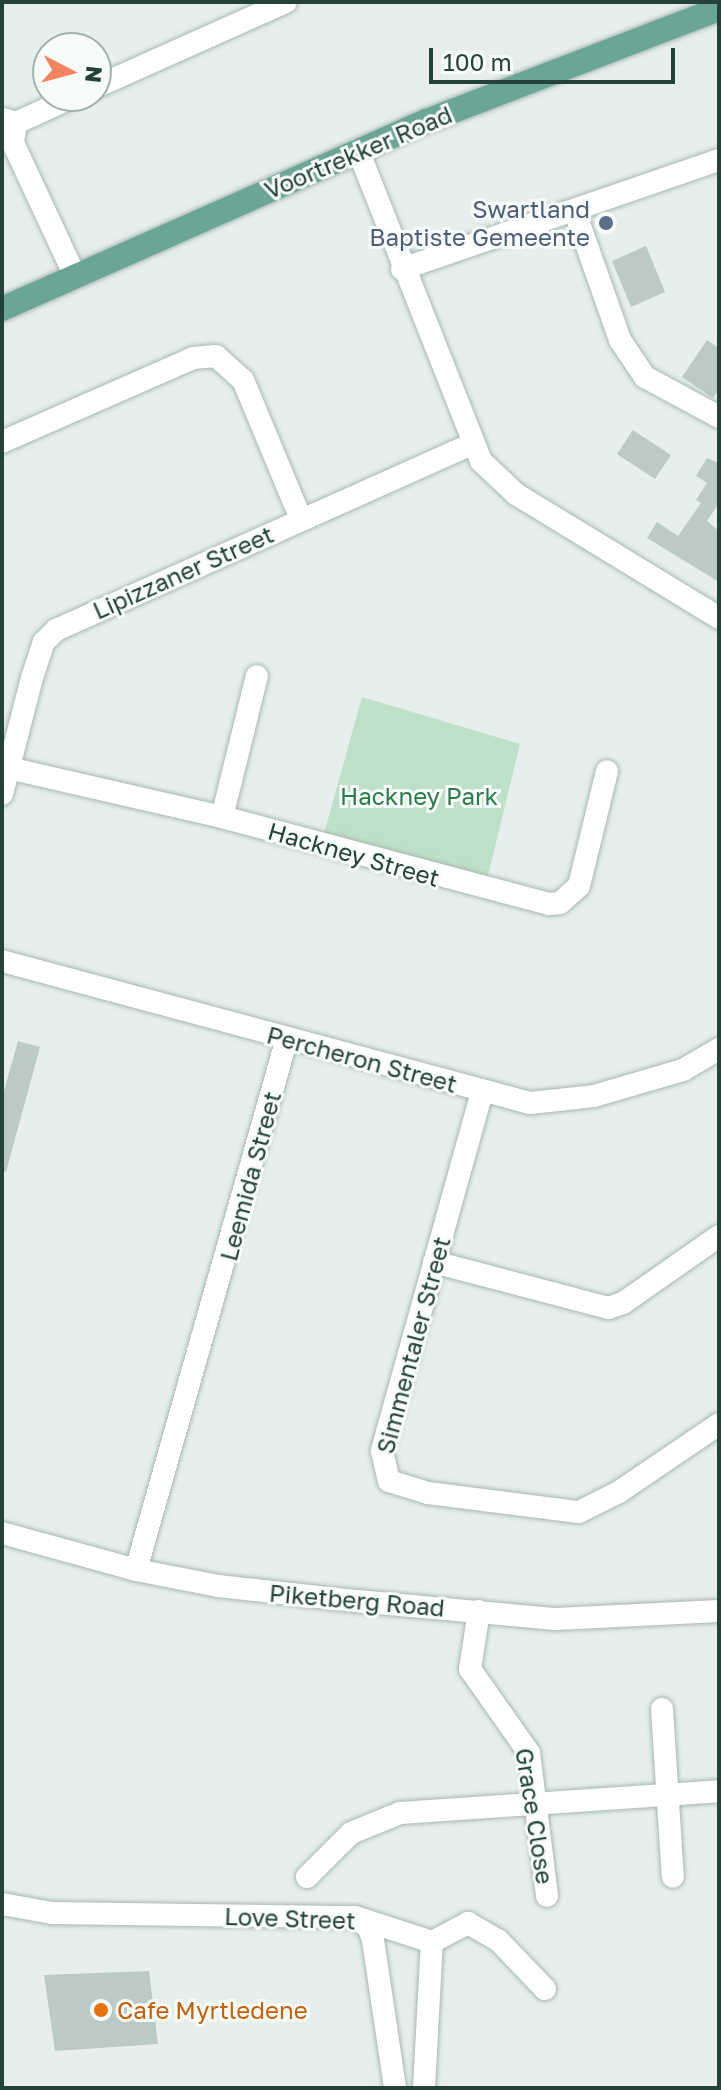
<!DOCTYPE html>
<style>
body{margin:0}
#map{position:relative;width:721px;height:2090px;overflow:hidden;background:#e6efeb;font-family:"Golos Text",sans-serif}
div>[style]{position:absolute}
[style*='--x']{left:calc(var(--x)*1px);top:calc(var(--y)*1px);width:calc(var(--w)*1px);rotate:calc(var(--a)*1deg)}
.green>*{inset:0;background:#bfe0c8}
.building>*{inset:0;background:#bbcac4}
.roads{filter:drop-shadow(0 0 2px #a8b8b2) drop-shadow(0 0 2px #a8b8b2)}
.minor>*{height:22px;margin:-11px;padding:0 11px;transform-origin:11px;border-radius:11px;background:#fff}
.major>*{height:24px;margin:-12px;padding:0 12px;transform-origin:12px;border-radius:12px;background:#6aa596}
.dots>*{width:22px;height:22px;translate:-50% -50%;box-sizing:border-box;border:4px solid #f7fbf9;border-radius:50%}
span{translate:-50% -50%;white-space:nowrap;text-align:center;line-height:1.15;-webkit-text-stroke:6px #f7fbf9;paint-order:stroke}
.street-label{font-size:24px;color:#24423a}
.service-label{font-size:24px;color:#4e5e75}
.right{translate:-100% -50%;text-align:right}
.park-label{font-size:24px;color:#2d7a4b}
.food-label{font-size:24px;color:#c56008}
.left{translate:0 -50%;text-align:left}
.frame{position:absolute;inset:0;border:4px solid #24423a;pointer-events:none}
.north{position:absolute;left:32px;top:32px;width:80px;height:80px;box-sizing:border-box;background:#f7fbf9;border:2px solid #a3b1ad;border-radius:50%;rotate:96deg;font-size:22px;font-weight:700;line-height:32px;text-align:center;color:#24423a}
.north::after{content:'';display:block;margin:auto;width:28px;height:36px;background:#f4845f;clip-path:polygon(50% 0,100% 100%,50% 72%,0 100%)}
.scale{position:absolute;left:429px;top:48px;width:246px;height:36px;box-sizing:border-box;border:4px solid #24423a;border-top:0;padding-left:10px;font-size:24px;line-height:28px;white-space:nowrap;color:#24423a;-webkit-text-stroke:6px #f7fbf9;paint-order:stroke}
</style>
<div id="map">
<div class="green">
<i style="clip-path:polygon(362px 697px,520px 744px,483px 896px,320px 848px)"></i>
</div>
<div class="building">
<i style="clip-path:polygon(646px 246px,665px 292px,631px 307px,612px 261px)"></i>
<i style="clip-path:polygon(707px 340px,719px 348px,719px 389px,713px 398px,682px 377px)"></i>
<i style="clip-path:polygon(633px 430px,671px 455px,655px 479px,617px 454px)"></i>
<i style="clip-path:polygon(707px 458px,719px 463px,719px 503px,707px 521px,719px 531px,719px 582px,647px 538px,657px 522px,678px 536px,701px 503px,696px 500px,707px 483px,696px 476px)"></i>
<i style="clip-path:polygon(18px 1041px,40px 1047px,6px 1172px,2px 1171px,2px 1098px)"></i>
<i style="clip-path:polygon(149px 1971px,158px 2044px,55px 2051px,44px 1975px)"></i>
</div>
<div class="roads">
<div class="minor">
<i style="--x:96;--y:87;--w:208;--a:-24.1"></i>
<i style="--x:3;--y:119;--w:14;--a:17"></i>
<i style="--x:16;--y:123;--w:65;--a:-24.6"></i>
<i style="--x:16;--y:123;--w:20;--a:99"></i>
<i style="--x:13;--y:143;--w:147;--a:65"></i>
<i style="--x:358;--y:150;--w:334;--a:68.4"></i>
<i style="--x:481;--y:461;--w:48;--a:43.3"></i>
<i style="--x:516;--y:494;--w:238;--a:31.4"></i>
<i style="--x:575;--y:212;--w:136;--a:70.6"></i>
<i style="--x:620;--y:340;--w:45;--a:56"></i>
<i style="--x:645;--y:377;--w:84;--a:28.4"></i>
<i style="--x:402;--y:269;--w:335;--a:-19"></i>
<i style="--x:2;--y:442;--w:209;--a:-23.7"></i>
<i style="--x:193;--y:358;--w:23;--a:-5"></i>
<i style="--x:216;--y:356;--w:36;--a:42"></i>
<i style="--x:243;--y:380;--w:151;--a:67.4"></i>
<i style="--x:8;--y:768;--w:220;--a:12.9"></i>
<i style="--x:222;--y:817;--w:338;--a:14.9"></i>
<i style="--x:549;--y:904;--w:11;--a:-5"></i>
<i style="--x:560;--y:903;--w:25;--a:-42"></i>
<i style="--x:579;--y:886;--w:118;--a:-76.3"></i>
<i style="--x:2;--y:794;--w:120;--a:-75.5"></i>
<i style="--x:32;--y:678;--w:38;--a:-72"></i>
<i style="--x:44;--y:642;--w:17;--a:-45"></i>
<i style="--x:56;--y:630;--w:455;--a:-24.1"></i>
<i style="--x:222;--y:817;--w:145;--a:-76.1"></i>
<i style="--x:2;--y:961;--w:547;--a:15.05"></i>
<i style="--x:530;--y:1103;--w:64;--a:-6.2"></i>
<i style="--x:594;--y:1096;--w:93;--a:-16.3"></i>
<i style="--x:683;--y:1070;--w:42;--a:-30.3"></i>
<i style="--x:482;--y:1092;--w:373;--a:105.6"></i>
<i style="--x:382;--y:1451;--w:31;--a:77"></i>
<i style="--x:389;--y:1481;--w:41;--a:17.1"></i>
<i style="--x:428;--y:1493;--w:152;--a:7.2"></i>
<i style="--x:579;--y:1512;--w:45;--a:-26.6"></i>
<i style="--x:619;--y:1492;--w:121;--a:-34.2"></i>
<i style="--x:434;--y:1262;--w:180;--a:14.8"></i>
<i style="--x:608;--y:1308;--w:16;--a:-18"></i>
<i style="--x:623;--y:1303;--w:117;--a:-34.9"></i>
<i style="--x:2;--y:1533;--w:139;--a:15.4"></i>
<i style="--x:136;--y:1570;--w:84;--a:11"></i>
<i style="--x:218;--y:1586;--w:140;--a:6.2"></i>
<i style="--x:357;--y:1601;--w:200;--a:5.2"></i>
<i style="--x:556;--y:1619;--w:163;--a:-2.8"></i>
<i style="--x:136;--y:1570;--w:553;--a:-74.15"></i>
<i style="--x:479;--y:1611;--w:59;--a:98.8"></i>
<i style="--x:470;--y:1669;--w:103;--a:54.9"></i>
<i style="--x:529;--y:1753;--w:144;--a:82.8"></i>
<i style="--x:662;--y:1709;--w:168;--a:86.3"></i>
<i style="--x:307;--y:1877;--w:62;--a:-45"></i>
<i style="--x:351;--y:1833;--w:53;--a:-22.2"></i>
<i style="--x:400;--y:1813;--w:320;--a:-3.9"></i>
<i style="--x:2;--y:1904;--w:51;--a:10.2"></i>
<i style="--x:52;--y:1913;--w:303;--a:0.8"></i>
<i style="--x:355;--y:1917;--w:81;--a:18"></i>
<i style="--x:432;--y:1942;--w:41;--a:-27.8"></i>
<i style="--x:468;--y:1923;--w:34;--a:30"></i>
<i style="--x:498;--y:1940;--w:68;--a:46.2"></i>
<i style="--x:356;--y:1918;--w:16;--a:38"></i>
<i style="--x:369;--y:1928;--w:13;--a:72"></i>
<i style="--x:373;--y:1940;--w:150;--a:81.5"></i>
<i style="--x:424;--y:2088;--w:146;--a:-86.9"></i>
</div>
<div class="major">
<i style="--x:2;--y:309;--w:465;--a:-23.9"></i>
<i style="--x:427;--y:121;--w:313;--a:-21"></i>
</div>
</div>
<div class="dots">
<i style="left:606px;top:223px;background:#5c6f8a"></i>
<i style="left:101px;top:2010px;background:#e8710a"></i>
</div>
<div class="street-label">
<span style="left:358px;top:152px;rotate:-23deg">Voortrekker Road</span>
<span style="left:183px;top:572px;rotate:-24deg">Lipizzaner Street</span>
<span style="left:354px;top:854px;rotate:16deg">Hackney Street</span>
<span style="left:362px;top:1059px;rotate:15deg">Percheron Street</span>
<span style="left:250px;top:1176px;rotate:-75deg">Leemida Street</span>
<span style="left:413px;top:1345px;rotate:-75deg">Simmentaler Street</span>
<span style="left:357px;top:1600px;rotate:5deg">Piketberg Road</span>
<span style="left:535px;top:1816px;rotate:81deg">Grace Close</span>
<span style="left:290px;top:1918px;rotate:2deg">Love Street</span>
</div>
<div class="service-label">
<span class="right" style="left:590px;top:223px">Swartland<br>Baptiste Gemeente</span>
</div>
<div class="park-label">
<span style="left:419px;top:796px">Hackney Park</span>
</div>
<div class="food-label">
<span class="left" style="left:117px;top:2010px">Cafe Myrtledene</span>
</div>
<div class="frame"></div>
<div class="north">N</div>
<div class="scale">100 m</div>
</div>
